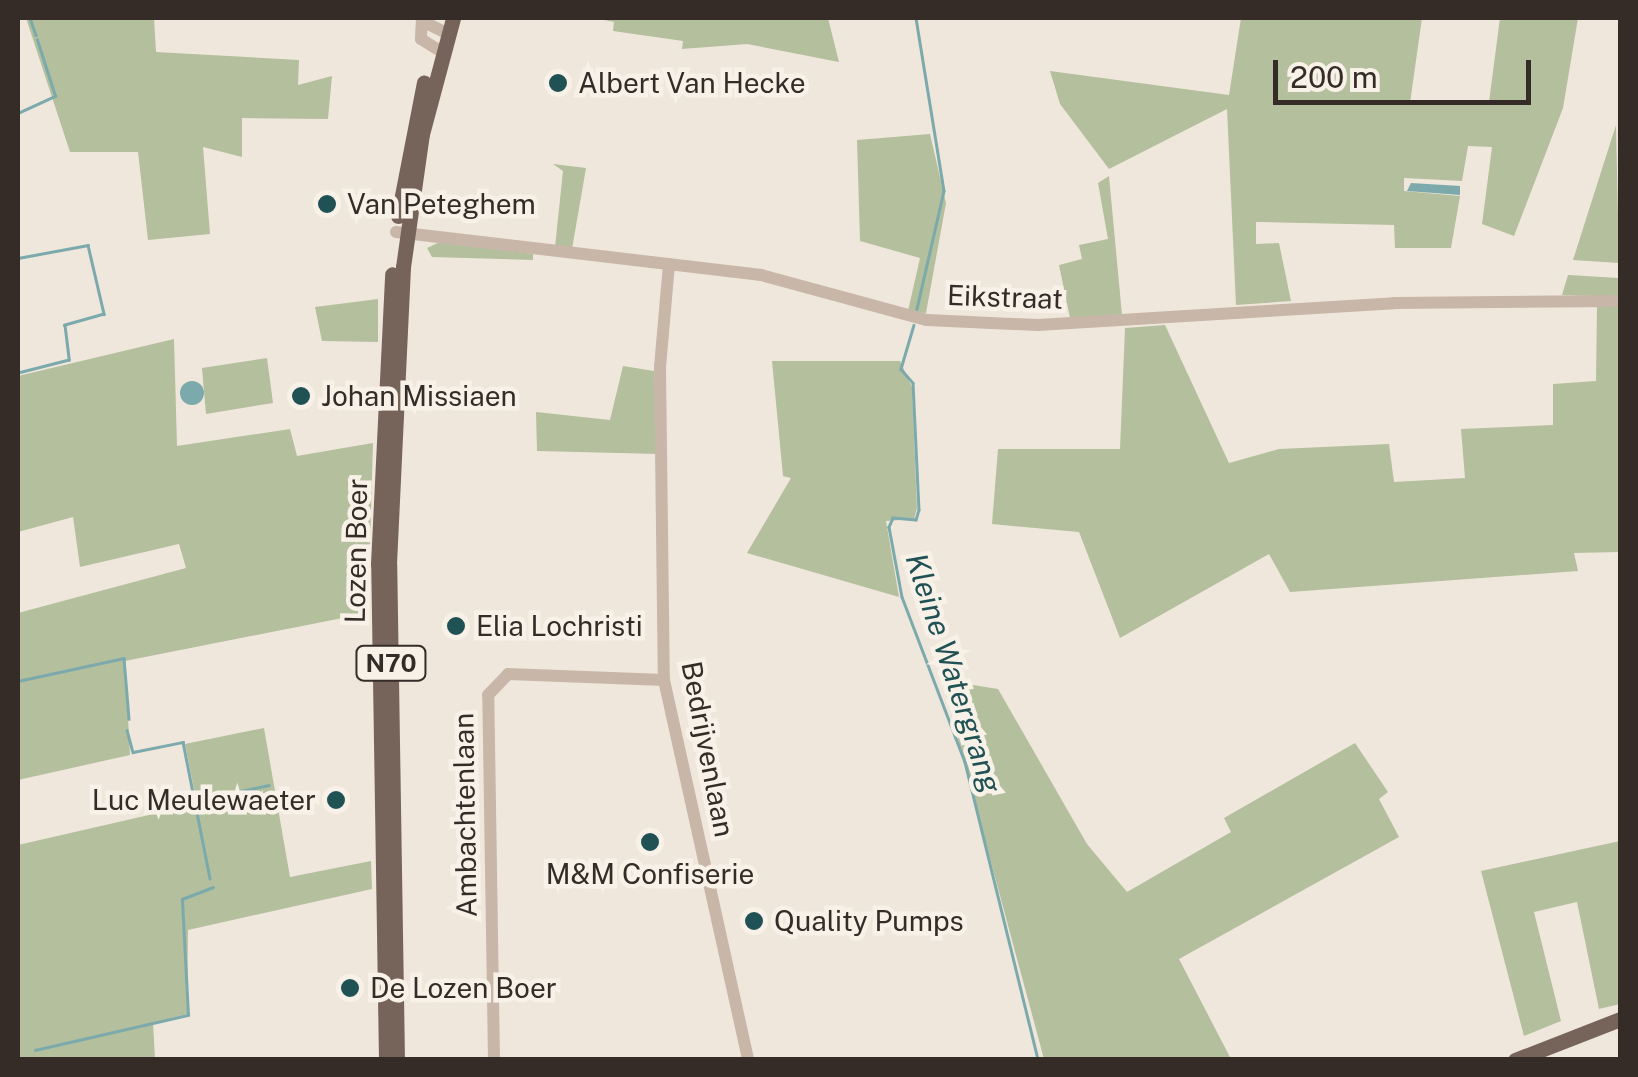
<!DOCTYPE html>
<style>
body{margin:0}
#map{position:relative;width:1638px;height:1077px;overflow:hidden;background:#f0e7dc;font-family:"Public Sans",sans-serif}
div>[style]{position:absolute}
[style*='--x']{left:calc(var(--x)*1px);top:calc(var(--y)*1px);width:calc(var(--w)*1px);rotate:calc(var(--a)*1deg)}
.green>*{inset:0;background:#b3bf9d}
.water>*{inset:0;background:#7caaac}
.round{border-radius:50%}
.stream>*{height:2.5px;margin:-1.25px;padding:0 1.25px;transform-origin:1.25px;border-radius:1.25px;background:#7caaac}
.minor>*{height:12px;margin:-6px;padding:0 6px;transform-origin:6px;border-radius:6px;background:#c8b7a8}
.major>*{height:15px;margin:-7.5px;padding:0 7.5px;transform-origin:7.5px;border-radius:7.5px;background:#76645a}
.dots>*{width:28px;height:28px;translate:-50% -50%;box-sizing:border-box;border:5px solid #f8f1e8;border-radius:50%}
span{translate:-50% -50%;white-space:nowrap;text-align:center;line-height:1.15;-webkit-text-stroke:9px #f8f1e8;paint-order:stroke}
.shield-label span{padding:2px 8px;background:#f8f1e8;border:2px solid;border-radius:8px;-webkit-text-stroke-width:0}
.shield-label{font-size:25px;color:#352c28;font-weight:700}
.poi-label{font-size:28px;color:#352c28}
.left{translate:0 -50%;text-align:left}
.right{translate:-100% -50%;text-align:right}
.street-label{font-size:28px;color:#352c28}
.water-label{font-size:30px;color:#205154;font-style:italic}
.frame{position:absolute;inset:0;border:20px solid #352c28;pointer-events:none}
.scale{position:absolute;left:1273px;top:60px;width:258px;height:45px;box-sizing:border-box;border:5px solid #352c28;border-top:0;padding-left:12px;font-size:30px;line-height:35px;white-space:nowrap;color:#352c28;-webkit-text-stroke:8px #f8f1e8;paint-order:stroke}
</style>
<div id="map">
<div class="green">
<i style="clip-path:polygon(26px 18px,154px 18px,156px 52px,299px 60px,298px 85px,332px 76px,328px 119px,242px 118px,242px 157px,203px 147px,210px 234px,148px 240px,138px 152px,70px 152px)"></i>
<i style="clip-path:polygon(593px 18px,828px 18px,839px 62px,747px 44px,682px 49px,683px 41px,613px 31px,614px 22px)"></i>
<i style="clip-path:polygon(1241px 18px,1422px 18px,1410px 103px,1489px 102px,1500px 18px,1578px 18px,1563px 108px,1514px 236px,1482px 224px,1492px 147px,1468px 146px,1462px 181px,1404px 178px,1404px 191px,1460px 196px,1451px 248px,1395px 248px,1394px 225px,1256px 222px,1256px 244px,1279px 243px,1291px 301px,1236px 305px,1227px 109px,1109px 169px,1060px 104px,1050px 71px,1229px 95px)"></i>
<i style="clip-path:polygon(1616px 125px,1619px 263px,1573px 260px)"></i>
<i style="clip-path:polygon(930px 134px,946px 203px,926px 313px,908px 311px,920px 258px,860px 241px,857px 140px)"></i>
<i style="clip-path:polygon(553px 164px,586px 168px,572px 249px,555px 247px,563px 171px)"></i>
<i style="clip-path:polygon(1109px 176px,1122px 315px,1070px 318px,1059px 265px,1082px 259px,1079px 245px,1108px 239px,1098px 183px)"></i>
<i style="clip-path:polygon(440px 242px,533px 254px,533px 260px,432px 257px,427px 248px)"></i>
<i style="clip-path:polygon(1568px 275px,1619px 278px,1620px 297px,1562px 295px)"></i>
<i style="clip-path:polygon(378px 299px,378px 342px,322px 341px,315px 307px)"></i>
<i style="clip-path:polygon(1597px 305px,1620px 306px,1620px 552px,1574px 553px,1578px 571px,1290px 592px,1269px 554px,1120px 638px,1079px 532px,992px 524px,998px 449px,1120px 449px,1125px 328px,1165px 325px,1229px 463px,1279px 449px,1389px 444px,1394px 482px,1465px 478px,1461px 429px,1553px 425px,1553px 384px,1596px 381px)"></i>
<i style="clip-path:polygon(174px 339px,177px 446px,290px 429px,297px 456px,373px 443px,368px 613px,125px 661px,130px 755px,18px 780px,18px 613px,186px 568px,179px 544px,80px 567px,73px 517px,18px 532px,18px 376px)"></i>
<i style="clip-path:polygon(267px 358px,273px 403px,206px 414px,202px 368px)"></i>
<i style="clip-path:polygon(772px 361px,900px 361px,912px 387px,917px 508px,914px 519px,886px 521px,899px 597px,747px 553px,791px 478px,783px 476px)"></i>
<i style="clip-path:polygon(623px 366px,654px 371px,660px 454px,537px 451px,536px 412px,610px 420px)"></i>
<i style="clip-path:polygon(942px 680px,998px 689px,1087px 844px,1127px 892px,1231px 832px,1224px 818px,1355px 743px,1388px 792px,1379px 799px,1399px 837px,1179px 959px,1231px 1059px,1044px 1059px)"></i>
<i style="clip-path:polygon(264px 728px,290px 877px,371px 861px,372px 889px,188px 930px,187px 1014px,153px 1023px,155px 1059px,18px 1059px,18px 845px,197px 804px,185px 744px)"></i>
<i style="clip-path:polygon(1620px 841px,1620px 1004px,1599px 1009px,1577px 902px,1534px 912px,1561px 1021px,1524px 1036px,1481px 871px)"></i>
</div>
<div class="water">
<i style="clip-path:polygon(1411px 183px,1460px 186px,1460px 195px,1407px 191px)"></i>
<i class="round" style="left:180px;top:381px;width:24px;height:24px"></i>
</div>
<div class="stream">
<i style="--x:30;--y:18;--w:18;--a:71"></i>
<i style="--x:916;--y:18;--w:175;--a:80.8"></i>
<i style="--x:944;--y:191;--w:121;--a:102.9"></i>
<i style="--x:18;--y:113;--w:41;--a:-24.7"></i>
<i style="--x:55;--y:96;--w:59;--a:-107.8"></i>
<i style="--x:18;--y:258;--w:71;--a:-10.5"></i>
<i style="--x:88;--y:245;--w:71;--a:76.9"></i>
<i style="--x:104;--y:314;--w:41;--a:164.2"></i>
<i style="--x:65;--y:325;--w:35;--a:83"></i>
<i style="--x:69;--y:360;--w:53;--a:165.7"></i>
<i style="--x:914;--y:325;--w:46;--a:106.5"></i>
<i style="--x:901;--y:369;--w:18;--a:49"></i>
<i style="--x:913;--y:383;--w:127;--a:87.3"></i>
<i style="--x:919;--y:510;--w:10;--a:107"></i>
<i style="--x:916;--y:520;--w:23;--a:-175"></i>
<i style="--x:893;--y:518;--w:10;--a:114"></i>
<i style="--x:889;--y:527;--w:71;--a:79.5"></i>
<i style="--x:902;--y:597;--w:177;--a:69.1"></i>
<i style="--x:965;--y:762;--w:307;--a:76.2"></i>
<i style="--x:18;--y:681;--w:108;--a:-12.2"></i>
<i style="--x:124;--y:658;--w:61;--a:85.3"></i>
<i style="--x:127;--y:730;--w:23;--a:75"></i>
<i style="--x:133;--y:752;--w:51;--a:-11.3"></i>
<i style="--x:183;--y:742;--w:139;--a:78.8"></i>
<i style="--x:203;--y:799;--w:67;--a:-12"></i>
<i style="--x:35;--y:1050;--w:157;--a:-12.9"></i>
<i style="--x:188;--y:1015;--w:116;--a:-93"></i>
<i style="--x:182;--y:899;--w:33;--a:-21"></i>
</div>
<div class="minor">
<i style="--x:422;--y:18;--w:21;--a:93"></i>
<i style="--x:421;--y:39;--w:25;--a:32"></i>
<i style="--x:422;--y:21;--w:28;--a:26"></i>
<i style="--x:396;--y:232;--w:368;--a:6.7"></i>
<i style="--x:761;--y:275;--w:172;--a:15.2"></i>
<i style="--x:927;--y:320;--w:111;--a:2.6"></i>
<i style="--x:1038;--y:325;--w:357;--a:-3.5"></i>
<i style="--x:1394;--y:303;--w:226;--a:-0.5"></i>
<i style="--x:669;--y:264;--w:102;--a:95"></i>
<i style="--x:660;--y:366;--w:314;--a:89.3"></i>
<i style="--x:664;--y:680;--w:389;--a:77.5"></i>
<i style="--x:494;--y:1060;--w:365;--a:-90.9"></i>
<i style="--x:488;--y:695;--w:29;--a:-46"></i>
<i style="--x:508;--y:674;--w:156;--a:2.2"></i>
</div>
<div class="major">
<i style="--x:398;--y:216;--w:136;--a:-79"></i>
<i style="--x:386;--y:1060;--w:496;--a:-90.9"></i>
<i style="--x:378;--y:564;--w:290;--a:-87.2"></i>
<i style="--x:397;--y:1060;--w:496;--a:-90.9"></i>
<i style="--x:389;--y:564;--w:297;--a:-87.3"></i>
<i style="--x:403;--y:267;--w:134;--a:-81.9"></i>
<i style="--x:422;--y:134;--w:120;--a:-75"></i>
<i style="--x:1515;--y:1060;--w:113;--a:-21.3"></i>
</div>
<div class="dots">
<i style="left:558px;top:83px;background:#205154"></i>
<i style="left:327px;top:204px;background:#205154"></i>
<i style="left:301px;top:396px;background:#205154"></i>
<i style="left:456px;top:626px;background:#205154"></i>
<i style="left:336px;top:800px;background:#205154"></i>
<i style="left:650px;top:842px;background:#205154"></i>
<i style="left:754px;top:921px;background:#205154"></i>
<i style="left:350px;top:988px;background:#205154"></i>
</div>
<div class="shield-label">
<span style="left:391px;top:663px">N70</span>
</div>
<div class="poi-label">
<span class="left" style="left:578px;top:83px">Albert Van Hecke</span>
<span class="left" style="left:347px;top:204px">Van Peteghem</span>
<span class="left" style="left:321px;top:396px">Johan Missiaen</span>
<span class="left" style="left:476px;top:626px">Elia Lochristi</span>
<span class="right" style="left:316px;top:800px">Luc Meulewaeter</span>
<span style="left:650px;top:874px">M&amp;M Confiserie</span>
<span class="left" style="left:774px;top:921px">Quality Pumps</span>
<span class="left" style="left:370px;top:988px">De Lozen Boer</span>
</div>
<div class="street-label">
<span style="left:1005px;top:297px;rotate:2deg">Eikstraat</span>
<span style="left:356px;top:551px;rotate:-89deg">Lozen Boer</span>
<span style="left:708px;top:749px;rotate:79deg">Bedrijvenlaan</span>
<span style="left:465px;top:815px;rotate:-91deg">Ambachtenlaan</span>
</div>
<div class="water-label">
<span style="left:954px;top:673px;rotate:72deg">Kleine Watergrang</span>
</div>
<div class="frame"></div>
<div class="scale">200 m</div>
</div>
